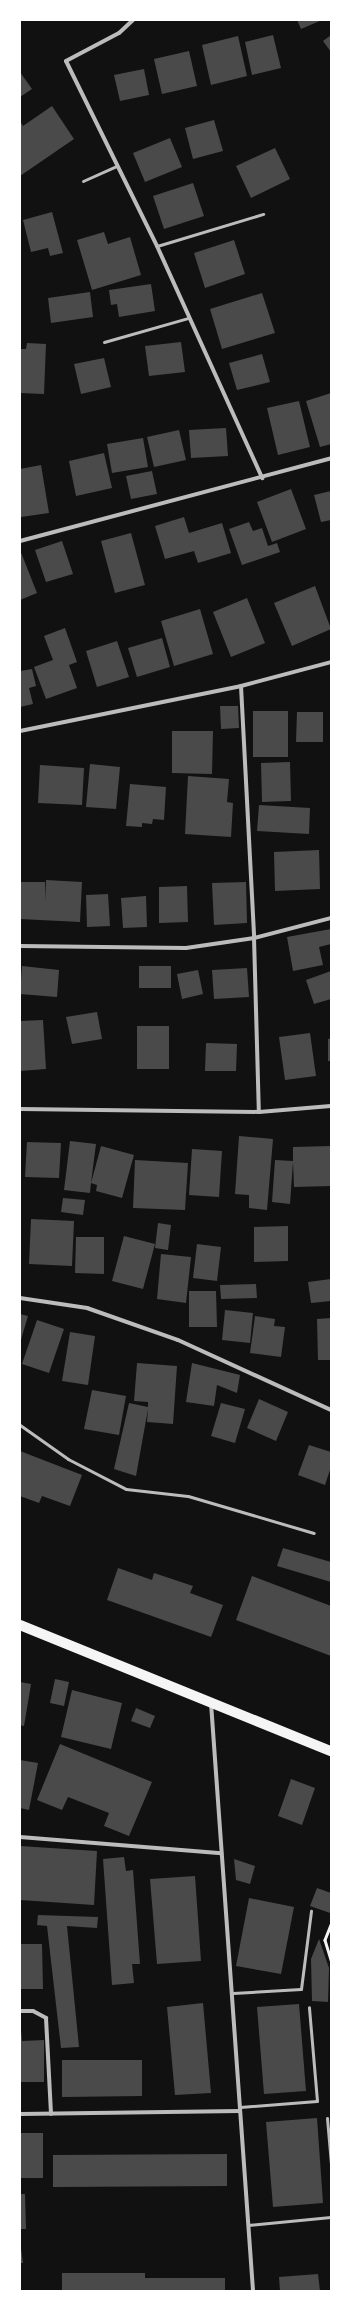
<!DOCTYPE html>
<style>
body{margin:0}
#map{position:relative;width:351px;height:2311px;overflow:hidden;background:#111;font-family:"Playfair Display",serif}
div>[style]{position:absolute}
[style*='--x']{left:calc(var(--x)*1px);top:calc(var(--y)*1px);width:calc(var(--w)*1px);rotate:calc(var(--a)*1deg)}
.building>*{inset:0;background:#4a4a4a}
.path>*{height:2.5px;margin:-1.25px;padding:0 1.25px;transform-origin:1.25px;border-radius:1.25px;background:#f5f5f5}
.service>*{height:3px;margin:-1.5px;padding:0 1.5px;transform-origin:1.5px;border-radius:1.5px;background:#bcbcbc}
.minor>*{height:4px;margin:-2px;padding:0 2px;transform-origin:2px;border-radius:2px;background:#bcbcbc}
.primary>*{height:10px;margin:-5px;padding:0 5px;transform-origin:5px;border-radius:5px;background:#f5f5f5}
span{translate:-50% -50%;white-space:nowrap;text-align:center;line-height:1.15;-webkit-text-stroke:4px #fff;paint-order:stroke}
.frame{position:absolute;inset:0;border:21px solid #fff;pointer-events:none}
</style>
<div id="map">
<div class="building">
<i style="clip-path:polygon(297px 20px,322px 20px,301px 29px)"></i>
<i style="clip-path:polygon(273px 35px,281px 68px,252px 75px,245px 42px)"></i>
<i style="clip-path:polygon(331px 35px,331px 52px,323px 41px)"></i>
<i style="clip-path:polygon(238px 36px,247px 76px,211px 85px,202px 45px)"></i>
<i style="clip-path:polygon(189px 51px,197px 86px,162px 94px,154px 59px)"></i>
<i style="clip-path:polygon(144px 69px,149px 95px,120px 101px,114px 75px)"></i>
<i style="clip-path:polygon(20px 72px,32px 89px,20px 97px)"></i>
<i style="clip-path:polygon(52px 106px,74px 139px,20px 176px,20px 121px,23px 126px)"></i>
<i style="clip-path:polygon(214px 120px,223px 151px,193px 159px,185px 128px)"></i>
<i style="clip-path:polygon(170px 138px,182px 167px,145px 182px,133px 153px)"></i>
<i style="clip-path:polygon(275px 148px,290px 179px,251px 198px,236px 166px)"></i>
<i style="clip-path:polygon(193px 183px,204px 216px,164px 229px,153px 196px)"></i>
<i style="clip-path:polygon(52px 212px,63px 253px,50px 256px,48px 248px,31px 252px,23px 220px)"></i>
<i style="clip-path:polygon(104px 232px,108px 244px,130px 237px,141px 275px,92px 290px,77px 240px)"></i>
<i style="clip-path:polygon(234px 240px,245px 274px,205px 288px,194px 253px)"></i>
<i style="clip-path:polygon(151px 284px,155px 311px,119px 317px,117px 304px,111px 305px,109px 290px)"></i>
<i style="clip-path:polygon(90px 292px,93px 317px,51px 323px,48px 298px)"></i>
<i style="clip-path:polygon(262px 293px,275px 333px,222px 349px,210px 309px)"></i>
<i style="clip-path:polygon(181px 342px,185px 372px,149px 376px,145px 346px)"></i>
<i style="clip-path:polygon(27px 343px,46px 344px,44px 394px,20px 393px,20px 349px,26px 349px)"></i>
<i style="clip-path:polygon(262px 354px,270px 382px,237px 390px,229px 363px)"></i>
<i style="clip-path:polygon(104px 358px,111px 387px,81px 394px,74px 364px)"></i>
<i style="clip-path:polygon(331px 393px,331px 444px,320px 447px,306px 401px)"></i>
<i style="clip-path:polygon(299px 401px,310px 447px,278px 455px,267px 408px)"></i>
<i style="clip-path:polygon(226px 428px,228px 456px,191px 458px,189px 430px)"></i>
<i style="clip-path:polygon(179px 430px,186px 460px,154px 467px,147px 437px)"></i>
<i style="clip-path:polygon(143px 438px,148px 467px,112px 473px,107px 444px)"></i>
<i style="clip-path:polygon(104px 453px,112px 488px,76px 496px,69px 461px)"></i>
<i style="clip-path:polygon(41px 465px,49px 513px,21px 517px,20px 469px)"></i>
<i style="clip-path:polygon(152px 471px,157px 494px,131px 499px,126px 476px)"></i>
<i style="clip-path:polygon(291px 489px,306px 529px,272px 542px,257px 502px)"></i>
<i style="clip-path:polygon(331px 491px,331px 520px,321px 522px,314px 495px)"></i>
<i style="clip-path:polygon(184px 517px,189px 533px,222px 523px,231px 553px,198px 563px,194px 551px,165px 559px,155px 526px)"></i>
<i style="clip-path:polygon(249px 522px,253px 531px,262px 528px,268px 546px,277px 543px,280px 552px,242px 565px,229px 529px)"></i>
<i style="clip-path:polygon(131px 533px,145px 585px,115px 593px,101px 541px)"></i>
<i style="clip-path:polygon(62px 541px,73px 574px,46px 582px,35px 550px)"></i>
<i style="clip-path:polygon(20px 550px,37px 593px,20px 600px)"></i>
<i style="clip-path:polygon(315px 586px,331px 629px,292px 646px,274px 603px)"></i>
<i style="clip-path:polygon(247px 598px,265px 643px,231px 657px,213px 612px)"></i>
<i style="clip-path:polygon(200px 609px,213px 654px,174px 666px,161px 621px)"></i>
<i style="clip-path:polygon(65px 628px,77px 662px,69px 665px,77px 688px,46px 699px,34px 667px,53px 660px,44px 636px)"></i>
<i style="clip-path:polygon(162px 638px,170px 667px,137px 677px,128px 648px)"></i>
<i style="clip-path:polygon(117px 641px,129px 677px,97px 687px,86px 651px)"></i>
<i style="clip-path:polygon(32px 669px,36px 686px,29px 688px,33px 704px,20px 707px,20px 671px)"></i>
<i style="clip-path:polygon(220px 706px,238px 706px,239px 728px,221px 729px)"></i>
<i style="clip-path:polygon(253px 711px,288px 711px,288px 757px,253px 757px)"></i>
<i style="clip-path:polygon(297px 712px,323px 712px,323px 742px,296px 742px)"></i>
<i style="clip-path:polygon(172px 731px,213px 731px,212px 774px,172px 773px)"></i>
<i style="clip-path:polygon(290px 762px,291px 801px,262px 802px,261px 763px)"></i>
<i style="clip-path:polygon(90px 764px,120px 767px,116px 809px,86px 807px)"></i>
<i style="clip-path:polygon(40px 765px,84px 768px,82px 805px,38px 803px)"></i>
<i style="clip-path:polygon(188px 776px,229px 779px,227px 802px,233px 803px,231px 837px,185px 834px)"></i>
<i style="clip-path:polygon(130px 784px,166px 787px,164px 820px,153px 819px,152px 824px,142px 823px,142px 827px,126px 826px)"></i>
<i style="clip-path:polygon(259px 805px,310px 808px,309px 834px,257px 831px)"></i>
<i style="clip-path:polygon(319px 850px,320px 889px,275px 891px,274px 852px)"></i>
<i style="clip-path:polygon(46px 880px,82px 882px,80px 922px,20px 919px,20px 882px,45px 882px,45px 901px)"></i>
<i style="clip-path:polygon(246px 882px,247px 923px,214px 925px,212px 883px)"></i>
<i style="clip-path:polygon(187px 886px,188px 922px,159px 923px,159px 887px)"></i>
<i style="clip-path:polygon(108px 894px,110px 926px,87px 927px,86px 895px)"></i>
<i style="clip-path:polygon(146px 896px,147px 927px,123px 928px,121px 898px)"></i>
<i style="clip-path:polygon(331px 929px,331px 944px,319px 947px,323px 965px,293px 971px,287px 937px)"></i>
<i style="clip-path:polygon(22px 966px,59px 970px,57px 997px,20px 994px)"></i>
<i style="clip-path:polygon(139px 966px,171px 966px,171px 988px,139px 988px)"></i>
<i style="clip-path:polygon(247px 968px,249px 997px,214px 999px,212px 970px)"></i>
<i style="clip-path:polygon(198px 970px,203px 994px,182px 999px,177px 974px)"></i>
<i style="clip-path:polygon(331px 971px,331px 999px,314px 1004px,306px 980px)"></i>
<i style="clip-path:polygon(97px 1012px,102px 1039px,72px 1044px,66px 1017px)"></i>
<i style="clip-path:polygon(43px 1020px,46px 1069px,20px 1071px,20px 1021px)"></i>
<i style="clip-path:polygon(137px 1026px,169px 1026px,169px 1069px,137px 1069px)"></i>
<i style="clip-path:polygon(310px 1033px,316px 1076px,285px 1080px,279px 1037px)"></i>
<i style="clip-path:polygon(331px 1038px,331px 1061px,328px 1061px,328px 1039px)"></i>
<i style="clip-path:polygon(206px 1043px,237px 1044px,236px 1071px,205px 1071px)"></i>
<i style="clip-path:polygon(239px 1136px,273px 1139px,267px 1210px,249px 1208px,249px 1195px,235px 1194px)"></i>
<i style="clip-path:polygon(70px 1141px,96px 1144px,91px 1183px,101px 1146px,134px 1155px,122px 1198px,96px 1191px,97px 1185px,91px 1183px,90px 1193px,64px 1190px)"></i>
<i style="clip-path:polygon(27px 1142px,61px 1143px,59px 1178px,25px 1177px)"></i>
<i style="clip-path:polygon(331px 1146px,331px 1186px,294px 1187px,293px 1162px,290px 1204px,272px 1202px,275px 1160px,293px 1161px,293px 1147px)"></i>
<i style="clip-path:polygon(192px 1149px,222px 1151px,219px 1197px,189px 1195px)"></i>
<i style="clip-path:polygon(135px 1160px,188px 1163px,185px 1210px,133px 1208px)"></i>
<i style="clip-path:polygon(63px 1198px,85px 1200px,83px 1215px,61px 1212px)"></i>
<i style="clip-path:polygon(31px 1219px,74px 1221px,72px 1266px,29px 1264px)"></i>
<i style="clip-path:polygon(158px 1223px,171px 1225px,168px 1250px,155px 1248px)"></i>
<i style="clip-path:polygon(288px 1226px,288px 1261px,254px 1262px,254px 1227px)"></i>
<i style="clip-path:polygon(124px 1236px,155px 1244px,143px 1289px,112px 1281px)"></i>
<i style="clip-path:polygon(76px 1237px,104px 1237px,104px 1274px,75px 1273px)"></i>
<i style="clip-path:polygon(197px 1244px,221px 1247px,217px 1281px,193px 1278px)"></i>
<i style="clip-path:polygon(161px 1254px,191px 1257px,186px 1303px,157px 1299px)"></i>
<i style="clip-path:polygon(331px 1279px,331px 1301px,311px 1303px,308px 1282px)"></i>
<i style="clip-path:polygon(256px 1284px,257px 1298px,221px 1299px,220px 1285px)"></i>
<i style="clip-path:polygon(189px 1291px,216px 1291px,217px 1327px,189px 1327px)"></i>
<i style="clip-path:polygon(225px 1310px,253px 1313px,250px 1343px,222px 1340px)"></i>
<i style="clip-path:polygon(20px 1314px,28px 1316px,20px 1343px)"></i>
<i style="clip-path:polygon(255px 1316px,275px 1319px,274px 1326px,285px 1327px,281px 1357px,250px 1353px)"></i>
<i style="clip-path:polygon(331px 1318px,331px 1360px,318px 1360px,317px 1319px)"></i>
<i style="clip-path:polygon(37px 1320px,64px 1329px,49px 1373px,22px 1364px)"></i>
<i style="clip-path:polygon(70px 1332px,95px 1336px,88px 1385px,62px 1381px)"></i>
<i style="clip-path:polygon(137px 1363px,177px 1366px,173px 1424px,147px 1422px,148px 1409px,136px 1476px,114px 1469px,129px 1403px,148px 1407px,148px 1402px,134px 1401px)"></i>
<i style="clip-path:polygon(192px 1363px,240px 1375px,237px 1393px,217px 1385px,214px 1406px,186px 1402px)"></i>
<i style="clip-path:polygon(92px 1390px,126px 1396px,119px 1435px,84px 1429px)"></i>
<i style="clip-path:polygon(259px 1399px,288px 1412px,276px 1441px,247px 1428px)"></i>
<i style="clip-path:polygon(221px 1403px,245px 1409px,235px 1443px,211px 1436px)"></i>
<i style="clip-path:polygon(309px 1445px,331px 1452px,331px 1467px,325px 1485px,298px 1475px)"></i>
<i style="clip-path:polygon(20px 1451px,82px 1475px,70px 1506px,42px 1496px,39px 1503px,20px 1496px)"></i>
<i style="clip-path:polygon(283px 1548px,331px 1562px,331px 1582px,277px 1566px)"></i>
<i style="clip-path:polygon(118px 1568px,152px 1580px,154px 1573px,193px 1586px,190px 1593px,223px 1605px,211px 1637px,107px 1600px)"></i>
<i style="clip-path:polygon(252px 1576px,331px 1606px,331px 1656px,236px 1620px)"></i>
<i style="clip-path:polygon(55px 1679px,69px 1682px,64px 1706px,50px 1703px)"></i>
<i style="clip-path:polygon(20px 1682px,31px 1684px,24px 1726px,20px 1725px)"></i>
<i style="clip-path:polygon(72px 1690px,122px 1703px,111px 1749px,61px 1737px)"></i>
<i style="clip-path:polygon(136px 1708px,155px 1716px,150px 1728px,131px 1721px)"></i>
<i style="clip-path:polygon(60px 1744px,152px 1782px,129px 1836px,104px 1826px,109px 1813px,68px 1797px,62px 1810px,37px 1800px)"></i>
<i style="clip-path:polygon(20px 1760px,38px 1763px,29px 1810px,20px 1808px)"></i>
<i style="clip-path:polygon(291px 1779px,315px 1788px,302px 1825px,278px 1816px)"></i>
<i style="clip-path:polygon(20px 1846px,97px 1851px,94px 1905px,20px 1900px)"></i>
<i style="clip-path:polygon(124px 1857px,126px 1871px,133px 1870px,140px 1964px,132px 1964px,134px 1983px,112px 1985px,103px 1859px)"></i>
<i style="clip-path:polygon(234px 1859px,255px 1866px,250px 1884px,236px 1880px)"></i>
<i style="clip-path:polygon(195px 1876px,201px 1961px,157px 1964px,150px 1879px)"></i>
<i style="clip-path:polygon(317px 1888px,331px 1893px,330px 1913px,310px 1906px)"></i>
<i style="clip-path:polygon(249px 1898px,294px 1907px,281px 1974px,236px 1966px)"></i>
<i style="clip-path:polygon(38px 1915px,98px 1917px,97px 1928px,67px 1926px,79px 2047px,61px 2048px,47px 1926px,37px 1925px)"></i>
<i style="clip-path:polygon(319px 1939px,329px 1968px,328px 2002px,312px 2001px,311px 1959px)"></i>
<i style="clip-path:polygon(20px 1944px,42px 1944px,43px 1989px,20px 1989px)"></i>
<i style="clip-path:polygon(203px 2003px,211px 2093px,175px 2095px,167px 2007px)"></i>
<i style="clip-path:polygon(299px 2004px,306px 2091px,264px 2094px,257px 2007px)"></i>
<i style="clip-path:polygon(20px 2019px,22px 2041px,44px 2040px,44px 2082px,20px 2082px)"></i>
<i style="clip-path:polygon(62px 2060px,142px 2060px,142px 2096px,62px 2097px)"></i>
<i style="clip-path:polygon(317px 2118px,323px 2203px,273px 2207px,266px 2122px)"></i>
<i style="clip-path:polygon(20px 2133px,43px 2133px,43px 2178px,20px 2178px)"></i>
<i style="clip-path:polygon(227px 2154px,227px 2186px,53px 2187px,53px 2155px)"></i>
<i style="clip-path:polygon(20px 2194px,25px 2194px,26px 2229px,20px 2229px)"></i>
<i style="clip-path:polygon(20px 2241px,23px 2263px,20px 2263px)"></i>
<i style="clip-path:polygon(62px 2273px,145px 2273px,145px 2278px,225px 2278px,225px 2291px,62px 2291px)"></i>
<i style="clip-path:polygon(318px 2274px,320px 2291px,280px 2291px,279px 2277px)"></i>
</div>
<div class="path">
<i style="--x:331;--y:1925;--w:16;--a:112"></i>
<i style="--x:325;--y:1940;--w:21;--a:73"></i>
</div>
<div class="service">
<i style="--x:83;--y:181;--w:37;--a:-24"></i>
<i style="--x:157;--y:246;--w:111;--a:-16.8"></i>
<i style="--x:104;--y:342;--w:87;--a:-15.9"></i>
<i style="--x:20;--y:1425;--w:59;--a:35.3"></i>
<i style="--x:68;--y:1459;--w:65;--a:27.3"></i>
<i style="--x:126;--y:1489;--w:62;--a:6.4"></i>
<i style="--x:188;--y:1496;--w:131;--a:16.4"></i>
<i style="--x:233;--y:1993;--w:68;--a:-3.4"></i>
<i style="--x:301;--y:1989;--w:79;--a:-82.7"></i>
<i style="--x:240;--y:2107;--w:77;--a:-4.5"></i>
<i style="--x:317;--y:2101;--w:94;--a:-94.9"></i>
<i style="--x:327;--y:2118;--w:46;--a:85"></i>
<i style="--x:248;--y:2225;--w:83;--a:-5.5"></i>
</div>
<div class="minor">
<i style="--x:133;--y:20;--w:19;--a:137"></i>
<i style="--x:119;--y:33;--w:60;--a:152.2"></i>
<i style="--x:66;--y:61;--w:206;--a:63.8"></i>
<i style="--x:157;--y:246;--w:255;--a:65.6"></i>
<i style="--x:20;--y:541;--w:322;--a:-14.9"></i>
<i style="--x:241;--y:686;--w:252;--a:87"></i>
<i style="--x:254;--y:938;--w:174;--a:88.4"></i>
<i style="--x:20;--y:731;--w:226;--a:-11.5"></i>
<i style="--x:241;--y:686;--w:93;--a:-14.9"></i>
<i style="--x:20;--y:946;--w:166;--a:0.7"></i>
<i style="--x:186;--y:948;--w:69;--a:-8.4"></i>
<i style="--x:254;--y:938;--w:80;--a:-14.6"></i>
<i style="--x:20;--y:1109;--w:239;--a:0.7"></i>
<i style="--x:259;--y:1112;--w:72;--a:-4.8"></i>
<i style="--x:20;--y:1298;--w:68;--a:8.5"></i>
<i style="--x:87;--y:1308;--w:96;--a:19.4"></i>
<i style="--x:178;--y:1340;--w:168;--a:24.6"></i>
<i style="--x:211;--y:1703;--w:589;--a:85.91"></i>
<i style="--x:20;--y:1837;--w:202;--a:4.6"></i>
<i style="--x:20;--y:2011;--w:13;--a:0"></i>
<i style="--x:33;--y:2011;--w:15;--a:28"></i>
<i style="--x:46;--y:2018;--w:96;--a:87"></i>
<i style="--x:20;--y:2114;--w:220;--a:-0.8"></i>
</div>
<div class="primary">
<i style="--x:20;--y:1625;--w:336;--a:22.1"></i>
</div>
<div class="frame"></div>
</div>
